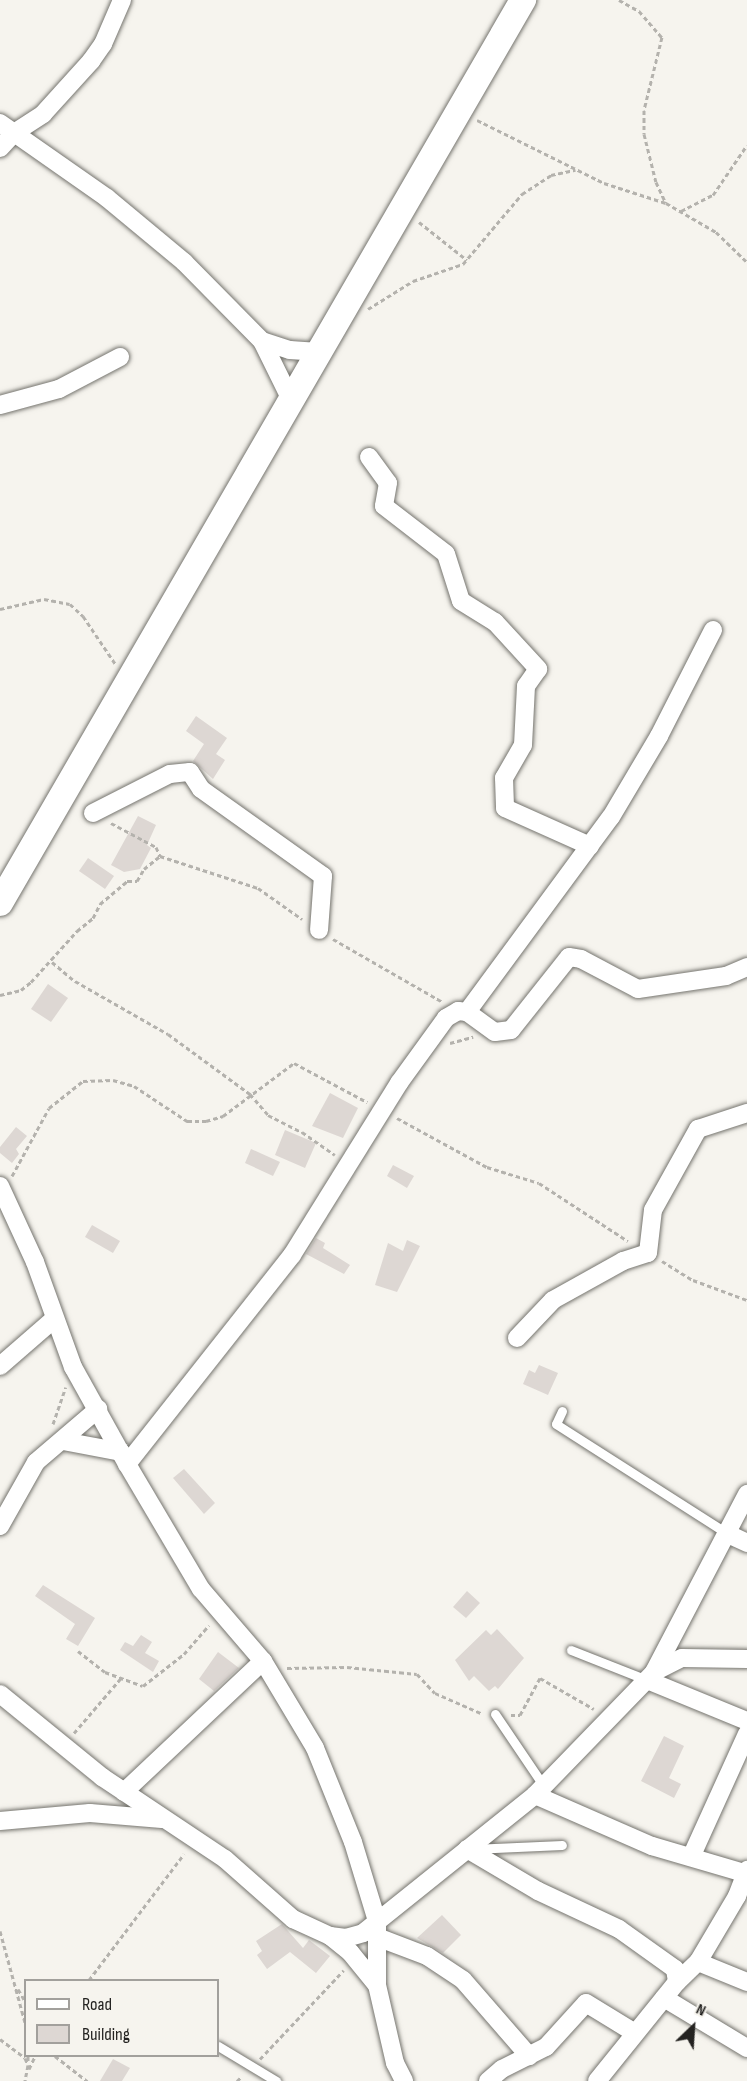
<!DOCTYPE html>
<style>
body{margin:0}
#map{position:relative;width:747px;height:2081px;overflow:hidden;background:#f6f4ee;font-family:"Sofia Sans Condensed",sans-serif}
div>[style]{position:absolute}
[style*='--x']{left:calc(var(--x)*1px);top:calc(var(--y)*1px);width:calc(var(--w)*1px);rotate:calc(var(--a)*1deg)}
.building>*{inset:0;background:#ddd7d3}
.path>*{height:3px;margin-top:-1.5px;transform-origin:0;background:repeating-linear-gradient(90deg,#b4b2ad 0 4.5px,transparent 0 7.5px)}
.roads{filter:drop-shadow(0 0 2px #75746e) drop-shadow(0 0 2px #75746e)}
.service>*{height:9px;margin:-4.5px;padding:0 4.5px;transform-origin:4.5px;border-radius:4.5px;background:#fff}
.minor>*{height:18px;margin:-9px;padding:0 9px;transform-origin:9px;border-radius:9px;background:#fff}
.secondary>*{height:26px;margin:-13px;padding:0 13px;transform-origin:13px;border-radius:13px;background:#fff}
span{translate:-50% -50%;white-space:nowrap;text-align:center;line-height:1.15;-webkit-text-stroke:6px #f6f4ee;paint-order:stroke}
.legend{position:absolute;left:24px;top:1979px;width:195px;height:78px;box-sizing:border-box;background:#f6f4ee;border:2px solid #a2a09c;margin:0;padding:8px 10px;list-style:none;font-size:18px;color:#242321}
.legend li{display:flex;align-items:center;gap:12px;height:30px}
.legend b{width:30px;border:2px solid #a2a09c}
.north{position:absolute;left:663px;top:1997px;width:60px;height:60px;-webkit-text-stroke:4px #f6f4ee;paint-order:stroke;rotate:25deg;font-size:16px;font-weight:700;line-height:24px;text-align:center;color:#242321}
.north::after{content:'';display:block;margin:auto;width:21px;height:27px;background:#242321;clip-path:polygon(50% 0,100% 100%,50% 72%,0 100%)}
</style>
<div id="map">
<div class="building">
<i style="clip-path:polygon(196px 716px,227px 738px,216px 754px,225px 760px,213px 779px,193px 761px,204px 744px,186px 731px)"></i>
<i style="clip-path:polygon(138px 816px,156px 825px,147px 845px,151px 848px,140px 869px,124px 872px,111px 865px)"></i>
<i style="clip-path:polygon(88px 858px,114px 876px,105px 889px,79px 871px)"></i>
<i style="clip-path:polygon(48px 984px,68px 998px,51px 1022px,31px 1009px)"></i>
<i style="clip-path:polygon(330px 1093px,358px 1108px,343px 1138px,312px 1126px)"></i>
<i style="clip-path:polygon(16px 1127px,27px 1136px,16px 1149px,19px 1154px,12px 1163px,0 1153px,0 1147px)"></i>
<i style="clip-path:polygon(285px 1130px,316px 1143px,305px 1168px,275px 1155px)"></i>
<i style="clip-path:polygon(251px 1149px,280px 1162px,273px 1176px,245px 1163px)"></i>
<i style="clip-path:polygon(393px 1165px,414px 1176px,407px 1188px,387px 1176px)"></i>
<i style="clip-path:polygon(92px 1225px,120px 1241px,113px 1253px,85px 1237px)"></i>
<i style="clip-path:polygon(316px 1238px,325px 1243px,323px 1248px,350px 1265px,344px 1274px,306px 1254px)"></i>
<i style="clip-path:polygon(407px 1240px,420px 1246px,397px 1292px,375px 1285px,388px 1243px,403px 1251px)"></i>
<i style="clip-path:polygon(539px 1365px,558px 1373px,548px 1395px,523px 1384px,529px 1370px,535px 1373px)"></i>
<i style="clip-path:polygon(184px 1469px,215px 1503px,204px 1514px,173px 1478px)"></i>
<i style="clip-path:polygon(43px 1585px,95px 1618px,78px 1646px,66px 1639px,75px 1624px,35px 1596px)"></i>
<i style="clip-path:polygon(467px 1591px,480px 1603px,466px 1618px,453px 1607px)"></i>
<i style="clip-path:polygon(497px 1629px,524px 1658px,498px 1689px,495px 1686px,489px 1691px,474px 1676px,469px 1681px,455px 1660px,486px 1630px,491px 1635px)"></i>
<i style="clip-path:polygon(141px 1635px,152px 1642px,145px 1653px,159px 1661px,153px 1672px,120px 1650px,125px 1642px,133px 1646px)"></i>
<i style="clip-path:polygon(218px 1652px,239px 1668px,214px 1691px,199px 1679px)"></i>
<i style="clip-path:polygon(664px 1736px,684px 1746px,669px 1778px,681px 1784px,674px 1798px,641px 1781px)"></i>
<i style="clip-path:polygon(442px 1915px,461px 1935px,443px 1953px,417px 1938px)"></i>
<i style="clip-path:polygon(282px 1924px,303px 1948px,309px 1940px,330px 1956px,316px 1973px,290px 1952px,267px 1969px,257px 1955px,262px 1951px,256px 1941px)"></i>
<i style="clip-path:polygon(113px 2059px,130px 2068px,122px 2081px,100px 2081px)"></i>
</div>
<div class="path">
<i style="--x:619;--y:0;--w:23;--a:29"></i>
<i style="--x:639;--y:11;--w:35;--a:49"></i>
<i style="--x:662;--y:37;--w:75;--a:103.9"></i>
<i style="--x:644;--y:110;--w:24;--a:90"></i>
<i style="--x:644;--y:134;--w:49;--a:76"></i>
<i style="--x:656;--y:182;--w:23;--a:65"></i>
<i style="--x:477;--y:120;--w:142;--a:26.4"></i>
<i style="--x:604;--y:183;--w:65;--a:17.9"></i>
<i style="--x:666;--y:203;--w:58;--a:30.1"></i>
<i style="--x:716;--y:232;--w:43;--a:44.1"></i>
<i style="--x:681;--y:211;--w:36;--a:-27"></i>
<i style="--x:713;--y:195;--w:60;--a:-55.8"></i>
<i style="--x:419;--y:222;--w:61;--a:38.4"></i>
<i style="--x:368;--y:309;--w:53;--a:-31.9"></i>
<i style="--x:413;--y:281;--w:53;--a:-18.8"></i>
<i style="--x:463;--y:264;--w:92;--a:-49.9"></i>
<i style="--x:522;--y:194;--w:35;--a:-33"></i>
<i style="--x:551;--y:175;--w:25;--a:-12"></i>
<i style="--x:0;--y:609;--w:45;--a:-12.8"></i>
<i style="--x:44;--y:599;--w:26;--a:11"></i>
<i style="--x:70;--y:604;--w:18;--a:43"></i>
<i style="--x:83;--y:616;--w:59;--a:56"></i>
<i style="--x:111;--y:823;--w:51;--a:28.1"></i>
<i style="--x:156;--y:847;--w:10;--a:66"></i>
<i style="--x:160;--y:856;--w:103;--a:18.1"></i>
<i style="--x:258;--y:888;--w:54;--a:35.2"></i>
<i style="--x:333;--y:939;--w:125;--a:29.9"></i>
<i style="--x:52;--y:962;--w:30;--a:40"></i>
<i style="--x:75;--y:981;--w:107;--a:29.7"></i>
<i style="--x:168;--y:1034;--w:102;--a:36.2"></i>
<i style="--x:250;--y:1094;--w:28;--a:49"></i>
<i style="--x:268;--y:1115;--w:38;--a:27"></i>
<i style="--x:302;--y:1132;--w:40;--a:34.9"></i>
<i style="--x:0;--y:995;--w:22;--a:-13"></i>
<i style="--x:21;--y:990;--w:13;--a:-39"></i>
<i style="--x:31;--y:982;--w:69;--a:-48"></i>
<i style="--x:77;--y:931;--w:21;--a:-39"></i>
<i style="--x:93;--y:918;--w:16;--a:-63"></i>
<i style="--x:100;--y:904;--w:35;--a:-40"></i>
<i style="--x:127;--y:881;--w:10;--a:0"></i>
<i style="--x:137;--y:881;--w:14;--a:-60"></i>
<i style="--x:144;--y:869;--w:21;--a:-39"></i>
<i style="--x:450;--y:1043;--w:24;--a:-15"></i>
<i style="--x:397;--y:1118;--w:102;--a:28.6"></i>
<i style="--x:487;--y:1167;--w:54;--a:17.1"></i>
<i style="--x:539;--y:1183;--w:106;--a:33.1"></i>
<i style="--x:12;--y:1176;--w:77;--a:-61.4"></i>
<i style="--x:49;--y:1108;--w:43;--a:-38.5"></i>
<i style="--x:83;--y:1081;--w:30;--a:-2"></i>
<i style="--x:113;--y:1080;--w:22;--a:16"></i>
<i style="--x:134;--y:1086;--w:64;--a:33.4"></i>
<i style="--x:187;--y:1121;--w:19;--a:0"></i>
<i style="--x:206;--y:1121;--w:18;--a:-16"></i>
<i style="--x:223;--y:1116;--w:89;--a:-36.7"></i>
<i style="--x:294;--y:1063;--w:83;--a:28.1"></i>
<i style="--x:662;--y:1261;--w:36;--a:32"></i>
<i style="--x:693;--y:1280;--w:58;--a:20.3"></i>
<i style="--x:53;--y:1424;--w:39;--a:-71"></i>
<i style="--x:78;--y:1651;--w:34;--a:38"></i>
<i style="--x:105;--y:1672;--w:40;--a:20.2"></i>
<i style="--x:143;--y:1686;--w:52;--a:-38"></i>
<i style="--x:184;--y:1654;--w:38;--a:-49"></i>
<i style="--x:287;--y:1668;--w:60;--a:-1"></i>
<i style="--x:347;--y:1667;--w:70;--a:5.7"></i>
<i style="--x:417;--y:1674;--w:26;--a:47"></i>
<i style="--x:435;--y:1693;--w:52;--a:23.6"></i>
<i style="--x:511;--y:1715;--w:9;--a:0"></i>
<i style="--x:520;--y:1715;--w:42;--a:-61.6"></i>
<i style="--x:540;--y:1678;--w:62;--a:29.9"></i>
<i style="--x:74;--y:1733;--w:74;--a:-49.4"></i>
<i style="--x:0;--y:1931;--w:98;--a:74.7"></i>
<i style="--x:89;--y:1980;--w:158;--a:-53"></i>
<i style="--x:18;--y:1989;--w:16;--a:60"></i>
<i style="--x:0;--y:2039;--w:31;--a:37"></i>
<i style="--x:25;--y:2058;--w:8;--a:67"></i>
<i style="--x:28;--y:2065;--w:16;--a:101"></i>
<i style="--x:28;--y:2056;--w:7;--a:90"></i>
<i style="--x:55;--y:2056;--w:41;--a:38"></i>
<i style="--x:260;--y:2059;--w:122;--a:-46.7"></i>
<i style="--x:29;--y:2069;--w:14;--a:-65"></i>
<i style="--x:237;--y:2081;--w:7;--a:-45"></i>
</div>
<div class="roads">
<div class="service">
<i style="--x:562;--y:1411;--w:14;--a:115"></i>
<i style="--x:556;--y:1424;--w:204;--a:32.6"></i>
<i style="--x:571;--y:1650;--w:82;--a:21.5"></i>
<i style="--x:495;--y:1714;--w:86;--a:55.9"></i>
<i style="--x:472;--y:1849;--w:90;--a:-2.5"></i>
<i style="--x:218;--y:2046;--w:68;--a:31.1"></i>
</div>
<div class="minor">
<i style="--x:0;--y:123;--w:131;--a:35"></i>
<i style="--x:107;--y:198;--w:100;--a:39.7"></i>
<i style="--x:184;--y:262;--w:111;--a:45.4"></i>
<i style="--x:262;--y:341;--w:66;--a:63.8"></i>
<i style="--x:0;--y:148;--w:21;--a:-47"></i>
<i style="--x:14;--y:133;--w:35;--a:-33"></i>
<i style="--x:43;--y:114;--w:72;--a:-47.8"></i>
<i style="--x:91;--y:61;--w:21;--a:-55"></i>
<i style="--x:103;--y:44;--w:48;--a:-66.6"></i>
<i style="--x:262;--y:341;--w:29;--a:18"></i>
<i style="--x:290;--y:350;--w:32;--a:4"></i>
<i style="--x:0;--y:405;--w:61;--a:-15.2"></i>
<i style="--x:59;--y:389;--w:69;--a:-27.7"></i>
<i style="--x:369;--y:457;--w:32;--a:54"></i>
<i style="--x:388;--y:483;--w:23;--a:100"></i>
<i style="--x:384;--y:506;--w:78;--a:37.7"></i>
<i style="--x:446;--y:554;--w:49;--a:72.3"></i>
<i style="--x:461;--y:601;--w:40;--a:32"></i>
<i style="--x:495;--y:622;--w:64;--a:47.5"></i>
<i style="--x:538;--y:669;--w:21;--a:125"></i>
<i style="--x:526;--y:686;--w:59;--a:92.9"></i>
<i style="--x:523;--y:745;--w:38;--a:120"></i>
<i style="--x:504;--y:778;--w:30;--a:88"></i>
<i style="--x:505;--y:808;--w:93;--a:24.1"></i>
<i style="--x:93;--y:813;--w:86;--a:-26.9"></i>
<i style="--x:170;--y:774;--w:20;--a:-6"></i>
<i style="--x:190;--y:772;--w:20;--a:57"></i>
<i style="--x:201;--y:789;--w:150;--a:35.5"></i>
<i style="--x:323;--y:876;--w:54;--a:94.2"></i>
<i style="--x:467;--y:1012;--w:242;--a:-53.6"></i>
<i style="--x:611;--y:817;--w:94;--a:-59.3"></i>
<i style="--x:659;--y:736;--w:119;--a:-63"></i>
<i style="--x:0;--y:1186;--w:84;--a:65.3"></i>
<i style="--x:35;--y:1262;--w:112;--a:70.1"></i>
<i style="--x:73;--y:1367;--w:111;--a:60.9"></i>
<i style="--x:127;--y:1464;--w:145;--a:59.4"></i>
<i style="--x:201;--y:1589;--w:95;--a:49.3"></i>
<i style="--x:263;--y:1661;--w:101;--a:59.1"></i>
<i style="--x:315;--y:1748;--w:101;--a:68"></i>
<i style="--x:353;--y:1842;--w:83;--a:73.1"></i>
<i style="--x:377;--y:1921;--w:64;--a:90"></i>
<i style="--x:377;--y:1985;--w:80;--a:77"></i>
<i style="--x:395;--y:2063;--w:20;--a:63"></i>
<i style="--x:517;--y:1338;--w:52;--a:-46.5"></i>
<i style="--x:553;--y:1300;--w:80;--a:-29.1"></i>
<i style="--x:623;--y:1261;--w:26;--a:-18"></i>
<i style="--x:648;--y:1253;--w:43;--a:-83.4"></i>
<i style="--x:653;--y:1210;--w:93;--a:-60.9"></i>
<i style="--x:698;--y:1129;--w:52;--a:-18.1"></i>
<i style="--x:0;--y:1366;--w:72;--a:-41"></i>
<i style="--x:63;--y:1441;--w:59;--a:10.7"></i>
<i style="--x:127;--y:1464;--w:266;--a:-51.7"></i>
<i style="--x:292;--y:1255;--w:203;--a:-58.1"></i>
<i style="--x:399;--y:1083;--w:80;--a:-54.1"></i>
<i style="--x:446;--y:1018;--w:14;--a:-30"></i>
<i style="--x:458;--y:1011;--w:9;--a:6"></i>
<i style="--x:467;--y:1012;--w:34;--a:36"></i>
<i style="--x:495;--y:1032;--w:16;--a:-7"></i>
<i style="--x:511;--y:1030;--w:93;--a:-51.5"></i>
<i style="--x:569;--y:957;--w:12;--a:9"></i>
<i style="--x:581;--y:959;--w:64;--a:27.8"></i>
<i style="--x:638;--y:989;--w:89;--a:-8.4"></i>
<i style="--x:726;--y:976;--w:23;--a:-23"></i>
<i style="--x:0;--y:1526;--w:73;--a:-60.6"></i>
<i style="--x:36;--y:1462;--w:82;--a:-40.5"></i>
<i style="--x:728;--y:1534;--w:21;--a:25"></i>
<i style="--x:654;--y:1672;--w:201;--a:-62.4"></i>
<i style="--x:647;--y:1680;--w:108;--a:22.3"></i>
<i style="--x:0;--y:1694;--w:132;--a:39.1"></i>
<i style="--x:102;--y:1777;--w:148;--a:33.7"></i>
<i style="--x:225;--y:1859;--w:91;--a:41.4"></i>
<i style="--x:293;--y:1919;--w:41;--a:24.7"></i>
<i style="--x:330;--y:1936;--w:16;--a:7"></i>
<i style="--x:346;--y:1938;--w:18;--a:-16"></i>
<i style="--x:363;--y:1933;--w:221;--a:-38.7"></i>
<i style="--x:535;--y:1795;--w:171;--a:-45.9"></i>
<i style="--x:654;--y:1672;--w:31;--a:-27"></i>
<i style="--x:682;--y:1658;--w:65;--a:0.9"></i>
<i style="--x:124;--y:1792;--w:191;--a:-43.3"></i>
<i style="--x:535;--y:1795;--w:128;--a:23.6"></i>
<i style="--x:652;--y:1846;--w:99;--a:16.4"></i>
<i style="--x:0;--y:1821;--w:90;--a:-5.1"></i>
<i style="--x:90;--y:1813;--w:72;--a:4.8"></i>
<i style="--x:467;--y:1849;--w:82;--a:30.6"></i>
<i style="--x:538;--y:1891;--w:89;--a:25.1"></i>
<i style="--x:619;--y:1929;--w:69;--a:35.5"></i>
<i style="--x:675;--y:1969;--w:13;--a:81"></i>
<i style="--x:692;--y:1855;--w:133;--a:-65.6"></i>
<i style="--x:330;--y:1936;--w:26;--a:39"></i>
<i style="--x:350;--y:1952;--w:41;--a:50.9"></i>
<i style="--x:377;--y:1937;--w:53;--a:20.8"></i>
<i style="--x:427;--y:1956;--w:43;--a:33.7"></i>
<i style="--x:463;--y:1980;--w:101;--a:49"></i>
<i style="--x:698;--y:1962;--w:53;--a:22.2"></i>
<i style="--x:664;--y:1998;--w:97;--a:31.1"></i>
<i style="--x:488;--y:2081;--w:18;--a:-41"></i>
<i style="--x:502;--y:2069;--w:49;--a:-26.6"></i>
<i style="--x:546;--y:2047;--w:59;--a:-47.7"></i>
<i style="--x:586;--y:2003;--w:57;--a:31.5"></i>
<i style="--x:597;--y:2081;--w:127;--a:-51.1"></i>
<i style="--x:677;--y:1982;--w:29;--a:-44"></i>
<i style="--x:698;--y:1962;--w:77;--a:-59.4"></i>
<i style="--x:737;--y:1896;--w:28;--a:-69"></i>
</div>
<div class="secondary">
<i style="--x:0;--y:903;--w:1044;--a:-59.92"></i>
</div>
</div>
<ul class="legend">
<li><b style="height:8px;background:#fff"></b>Road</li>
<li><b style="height:16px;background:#ddd7d3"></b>Building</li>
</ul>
<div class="north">N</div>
</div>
